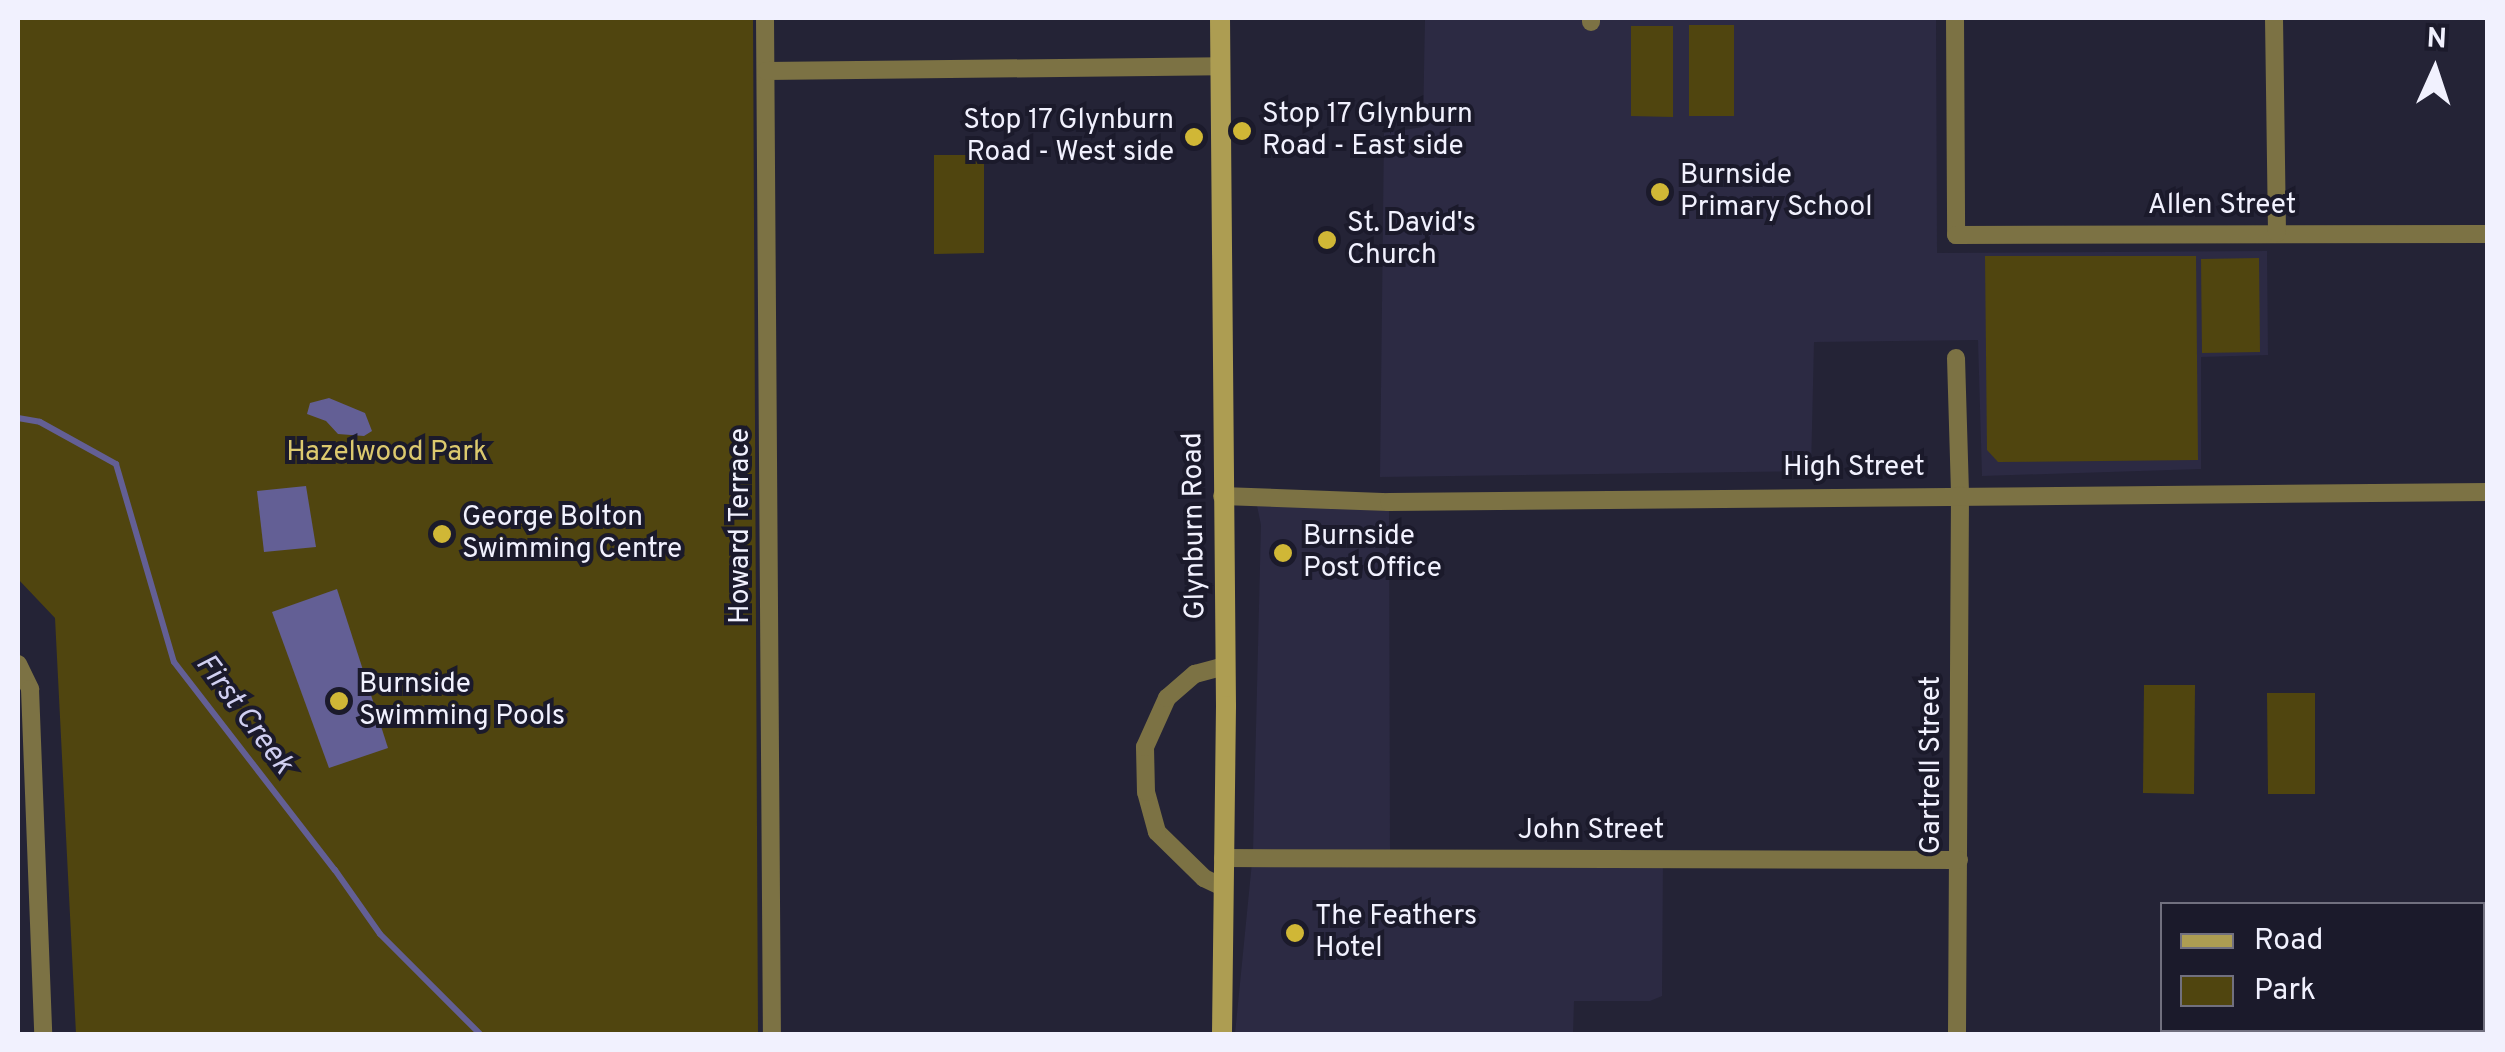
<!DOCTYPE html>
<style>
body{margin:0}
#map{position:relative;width:2505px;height:1052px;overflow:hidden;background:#242336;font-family:Overpass,sans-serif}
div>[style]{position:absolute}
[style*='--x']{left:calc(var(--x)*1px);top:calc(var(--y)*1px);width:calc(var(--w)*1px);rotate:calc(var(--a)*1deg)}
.built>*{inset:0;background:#2c2a43}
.green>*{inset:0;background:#50450f}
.water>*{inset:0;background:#635f95}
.stream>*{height:6px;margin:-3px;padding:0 3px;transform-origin:3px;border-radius:3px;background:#635f95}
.street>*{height:18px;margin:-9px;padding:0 9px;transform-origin:9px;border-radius:9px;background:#7c7244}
.secondary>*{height:20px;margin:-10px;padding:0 10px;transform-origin:10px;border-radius:10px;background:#ad9d52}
.dots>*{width:28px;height:28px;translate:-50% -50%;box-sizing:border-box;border:5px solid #1b1a2b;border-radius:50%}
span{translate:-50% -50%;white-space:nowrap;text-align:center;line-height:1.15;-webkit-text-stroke:8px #1b1a2b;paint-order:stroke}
.poi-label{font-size:28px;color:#f1f1fe}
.left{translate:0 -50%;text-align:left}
.right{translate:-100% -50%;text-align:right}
.street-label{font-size:28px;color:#f1f1fe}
.park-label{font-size:28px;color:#dcc96e}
.water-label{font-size:30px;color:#d0cff1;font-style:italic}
.frame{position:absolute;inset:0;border:20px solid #f1f1fe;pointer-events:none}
.legend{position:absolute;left:2160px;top:902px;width:325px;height:130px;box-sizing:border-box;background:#1b1a2b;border:2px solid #71707f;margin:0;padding:12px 18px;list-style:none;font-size:30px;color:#f1f1fe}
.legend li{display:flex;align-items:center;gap:20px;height:50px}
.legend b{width:50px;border:2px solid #71707f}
.north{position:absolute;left:2385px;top:20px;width:100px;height:100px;-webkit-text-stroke:8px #1b1a2b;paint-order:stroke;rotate:3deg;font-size:28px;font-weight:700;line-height:40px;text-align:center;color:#f1f1fe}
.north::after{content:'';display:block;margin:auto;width:35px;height:45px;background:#f1f1fe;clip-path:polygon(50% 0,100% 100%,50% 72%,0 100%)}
</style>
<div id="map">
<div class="built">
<i style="clip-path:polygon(1425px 18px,1936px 18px,1937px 253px,2267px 251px,2268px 355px,2201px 357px,2201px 469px,1982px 476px,1978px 340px,1814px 342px,1811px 471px,1380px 477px,1384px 133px,1423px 127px)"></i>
<i style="clip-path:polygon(1255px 496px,1389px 502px,1390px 856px,1663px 859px,1662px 996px,1650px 1001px,1574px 1001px,1573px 1034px,1235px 1034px,1253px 852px,1261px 525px)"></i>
</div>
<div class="green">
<i style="clip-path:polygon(18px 18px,753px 18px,758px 1034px,76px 1034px,55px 618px,18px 579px)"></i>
<i style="clip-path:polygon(1689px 25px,1734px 25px,1734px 116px,1689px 116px)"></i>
<i style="clip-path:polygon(1631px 26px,1673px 26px,1673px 117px,1631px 116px)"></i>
<i style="clip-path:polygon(934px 155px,984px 155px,984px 253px,934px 254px)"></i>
<i style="clip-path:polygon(1985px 256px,2196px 256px,2198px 460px,1998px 462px,1987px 450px)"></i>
<i style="clip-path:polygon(2259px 258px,2260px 352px,2202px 353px,2201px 259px)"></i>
<i style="clip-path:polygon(2144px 685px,2195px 685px,2194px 794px,2143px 793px)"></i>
<i style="clip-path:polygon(2267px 693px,2315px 693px,2315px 794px,2268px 794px)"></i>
</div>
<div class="water">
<i style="clip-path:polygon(329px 398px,365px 413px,372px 431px,364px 436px,338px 434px,326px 421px,307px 414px,310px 403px)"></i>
<i style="clip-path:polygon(306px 486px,316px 547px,264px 552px,257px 491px)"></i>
<i style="clip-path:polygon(337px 589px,388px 748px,329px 768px,272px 612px)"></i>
</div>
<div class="stream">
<i style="--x:18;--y:418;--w:22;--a:10"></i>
<i style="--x:40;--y:422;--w:87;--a:28.9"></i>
<i style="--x:116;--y:464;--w:206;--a:73.7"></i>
<i style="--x:174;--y:662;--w:263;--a:52.3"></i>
<i style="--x:335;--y:870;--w:78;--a:54.9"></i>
<i style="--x:380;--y:934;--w:141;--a:45"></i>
</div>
<div class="street">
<i style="--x:765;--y:18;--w:1016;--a:89.61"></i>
<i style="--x:1955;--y:18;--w:217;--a:89.7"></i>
<i style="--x:1956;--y:235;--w:532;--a:-0.11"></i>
<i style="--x:2274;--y:18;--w:215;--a:89.2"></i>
<i style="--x:1591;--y:22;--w:4;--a:-90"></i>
<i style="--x:766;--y:71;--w:454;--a:-0.6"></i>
<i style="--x:1956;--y:358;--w:137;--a:88.3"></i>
<i style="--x:1960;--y:495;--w:539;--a:90.32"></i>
<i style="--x:1222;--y:496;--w:167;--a:2.1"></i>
<i style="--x:1389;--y:502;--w:1099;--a:-0.52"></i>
<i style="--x:18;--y:664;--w:28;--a:64"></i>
<i style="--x:30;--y:689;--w:345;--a:87.8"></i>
<i style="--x:1223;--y:858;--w:736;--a:0.16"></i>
<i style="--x:1223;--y:887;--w:21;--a:-155"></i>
<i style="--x:1204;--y:878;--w:66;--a:-135.6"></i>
<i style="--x:1157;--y:832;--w:41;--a:-105.4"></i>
<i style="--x:1146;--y:792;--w:45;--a:-91.3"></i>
<i style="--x:1145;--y:747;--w:54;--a:-65.8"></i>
<i style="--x:1167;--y:698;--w:37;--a:-41"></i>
<i style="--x:1195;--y:674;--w:30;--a:-15"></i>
</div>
<div class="secondary">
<i style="--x:1220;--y:18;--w:688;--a:89.5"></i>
<i style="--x:1226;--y:706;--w:328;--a:90.7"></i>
</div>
<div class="dots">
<i style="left:1242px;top:131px;background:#d0b736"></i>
<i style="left:1194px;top:137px;background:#d0b736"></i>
<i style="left:1660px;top:192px;background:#d0b736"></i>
<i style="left:1327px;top:240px;background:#d0b736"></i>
<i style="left:442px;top:534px;background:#d0b736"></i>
<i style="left:1283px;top:553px;background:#d0b736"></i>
<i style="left:339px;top:701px;background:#d0b736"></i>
<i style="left:1295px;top:933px;background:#d0b736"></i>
</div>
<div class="poi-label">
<span class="left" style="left:1262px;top:131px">Stop 17 Glynburn<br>Road - East side</span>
<span class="right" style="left:1174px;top:137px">Stop 17 Glynburn<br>Road - West side</span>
<span class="left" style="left:1680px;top:192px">Burnside<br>Primary School</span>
<span class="left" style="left:1347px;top:240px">St. David's<br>Church</span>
<span class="left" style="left:462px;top:534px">George Bolton<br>Swimming Centre</span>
<span class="left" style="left:1303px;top:553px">Burnside<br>Post Office</span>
<span class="left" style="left:359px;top:701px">Burnside<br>Swimming Pools</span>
<span class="left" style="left:1315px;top:933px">The Feathers<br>Hotel</span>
</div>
<div class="street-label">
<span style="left:2222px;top:206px">Allen Street</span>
<span style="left:1854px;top:468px">High Street</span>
<span style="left:741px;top:526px;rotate:-90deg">Howard Terrace</span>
<span style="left:1195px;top:526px;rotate:-91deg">Glynburn Road</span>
<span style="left:1932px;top:765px;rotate:-90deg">Gartrell Street</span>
<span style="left:1591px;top:831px">John Street</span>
</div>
<div class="park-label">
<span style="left:387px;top:453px">Hazelwood Park</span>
</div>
<div class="water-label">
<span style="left:243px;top:715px;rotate:53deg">First Creek</span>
</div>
<div class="frame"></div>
<ul class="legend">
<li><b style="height:12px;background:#ad9d52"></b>Road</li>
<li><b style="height:28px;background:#50450f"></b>Park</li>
</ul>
<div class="north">N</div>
</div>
